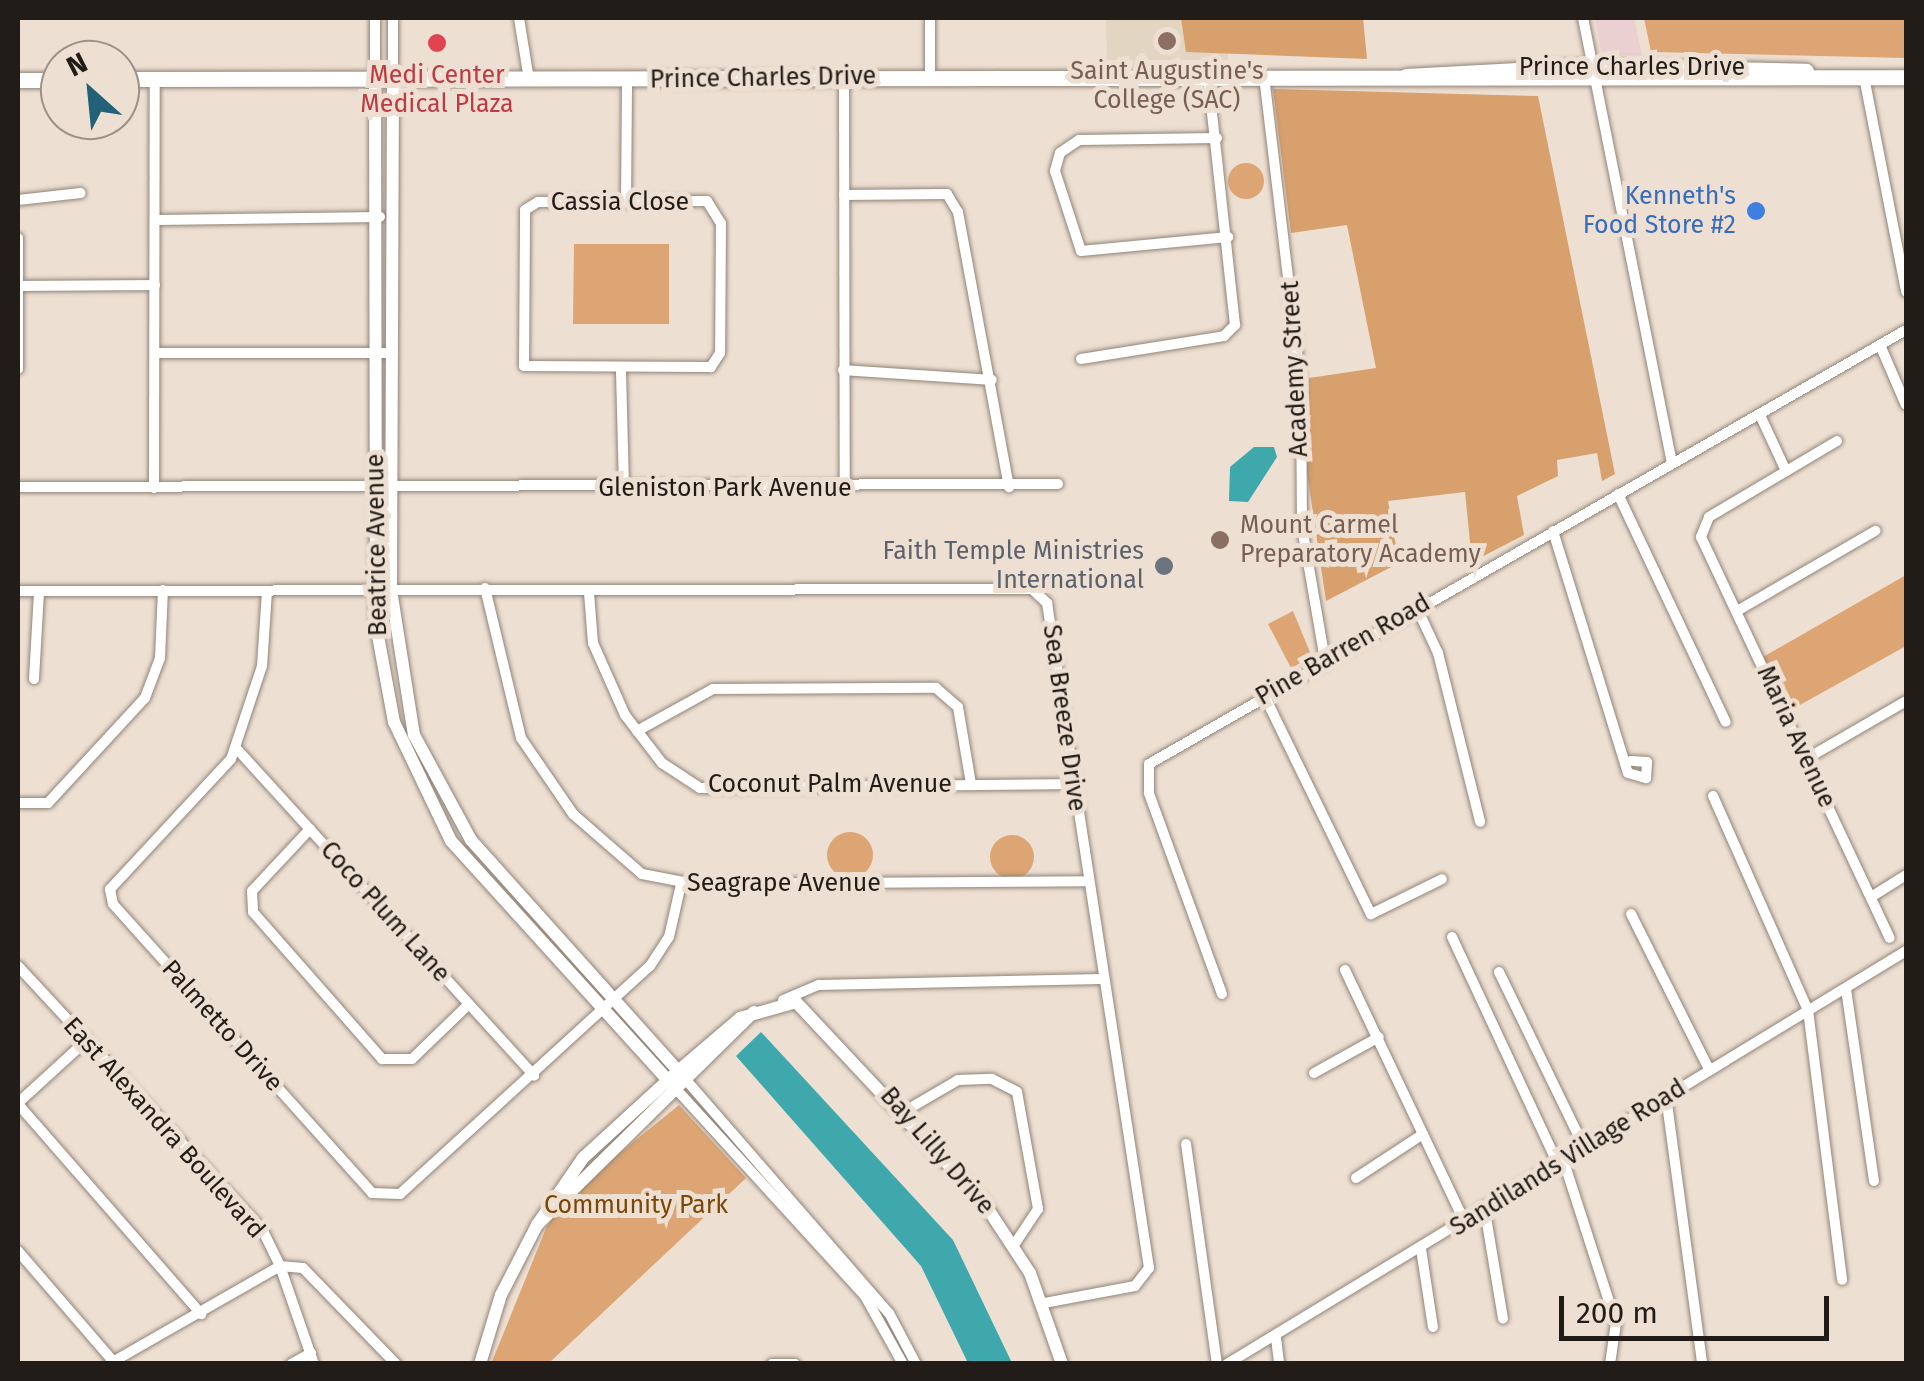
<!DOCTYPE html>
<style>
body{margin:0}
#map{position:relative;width:1924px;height:1381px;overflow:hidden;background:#eddfd2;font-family:"Fira Sans",sans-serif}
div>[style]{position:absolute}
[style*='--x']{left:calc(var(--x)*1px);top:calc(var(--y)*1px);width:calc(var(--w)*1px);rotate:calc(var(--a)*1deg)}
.commercial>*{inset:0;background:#ebd0d1}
.education>*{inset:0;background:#e2d6c2}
.green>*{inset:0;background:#dca573}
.round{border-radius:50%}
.forest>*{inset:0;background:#d8a06d}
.water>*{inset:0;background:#3fa8ad}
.roads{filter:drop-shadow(0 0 2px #918478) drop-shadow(0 0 2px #918478)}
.minor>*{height:10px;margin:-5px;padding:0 5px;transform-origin:5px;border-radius:5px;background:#fff}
.major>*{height:12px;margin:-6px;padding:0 6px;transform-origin:6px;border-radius:6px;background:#fff}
.highway>*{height:15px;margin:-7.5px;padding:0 7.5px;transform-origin:7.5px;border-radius:7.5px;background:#fff}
.dots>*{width:28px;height:28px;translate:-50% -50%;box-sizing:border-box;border:5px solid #eddfd2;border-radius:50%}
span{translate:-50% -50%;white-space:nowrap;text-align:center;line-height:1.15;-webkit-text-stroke:10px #eddfd2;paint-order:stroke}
.street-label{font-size:25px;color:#211c17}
.education-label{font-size:25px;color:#785e54}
.left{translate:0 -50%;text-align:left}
.health-label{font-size:25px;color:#be3a42}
.shop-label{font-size:25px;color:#366cbe}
.right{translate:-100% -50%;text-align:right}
.worship-label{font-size:25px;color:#5b616d}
.park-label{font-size:25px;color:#7b4705}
.frame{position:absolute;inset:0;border:20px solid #211c17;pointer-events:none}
.north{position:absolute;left:40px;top:40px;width:100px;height:100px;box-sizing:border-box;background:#eddfd2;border:2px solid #9b9187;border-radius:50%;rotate:333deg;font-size:28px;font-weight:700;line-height:40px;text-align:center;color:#211c17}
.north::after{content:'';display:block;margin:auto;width:35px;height:45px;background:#226177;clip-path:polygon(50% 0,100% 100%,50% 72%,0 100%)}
.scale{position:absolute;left:1559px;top:1296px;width:270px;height:45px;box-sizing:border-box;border:5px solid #211c17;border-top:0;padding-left:12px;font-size:30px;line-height:35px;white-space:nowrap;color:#211c17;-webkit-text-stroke:8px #eddfd2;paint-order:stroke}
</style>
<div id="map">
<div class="commercial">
<i style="clip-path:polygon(1595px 18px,1634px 18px,1642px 55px,1602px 55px)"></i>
</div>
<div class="education">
<i style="clip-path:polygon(1106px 18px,1226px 18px,1228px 64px,1107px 66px)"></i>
</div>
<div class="green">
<i style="clip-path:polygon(1644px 18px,1906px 18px,1906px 58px,1651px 52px)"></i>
<i class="round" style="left:1228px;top:163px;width:36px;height:36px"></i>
<i style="clip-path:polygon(574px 244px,669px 244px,669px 324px,573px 324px)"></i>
<i style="clip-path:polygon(1906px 575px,1906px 646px,1789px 711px,1763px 657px)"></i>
<i style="clip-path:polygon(1293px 611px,1312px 657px,1291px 668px,1268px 624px)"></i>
<i class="round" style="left:827px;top:832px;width:46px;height:46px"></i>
<i class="round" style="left:990px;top:835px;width:44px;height:44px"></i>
<i style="clip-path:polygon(679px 1105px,746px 1178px,549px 1363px,491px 1364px,547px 1226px,573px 1191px)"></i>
</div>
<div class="forest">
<i style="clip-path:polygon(1181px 18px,1363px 18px,1367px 59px,1186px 52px)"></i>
<i style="clip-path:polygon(1273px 89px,1538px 96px,1615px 474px,1602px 481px,1597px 453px,1557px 460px,1558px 476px,1517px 496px,1524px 535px,1472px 562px,1465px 492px,1388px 501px,1399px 563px,1326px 601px,1307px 472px,1309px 378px,1376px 368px,1347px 225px,1291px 233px)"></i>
</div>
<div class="water">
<i style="clip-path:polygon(1254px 447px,1274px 447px,1277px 457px,1248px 502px,1229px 501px,1230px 467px)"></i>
<i style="clip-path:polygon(761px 1032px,953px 1240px,1012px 1363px,968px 1363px,921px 1266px,736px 1056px)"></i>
</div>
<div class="roads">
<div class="minor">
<i style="--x:519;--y:18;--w:63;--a:80.8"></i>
<i style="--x:1583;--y:18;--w:454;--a:78.7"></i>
<i style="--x:930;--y:76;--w:58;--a:-90"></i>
<i style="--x:1264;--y:76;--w:311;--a:83.2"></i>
<i style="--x:1301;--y:385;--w:142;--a:89.6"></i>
<i style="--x:1302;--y:527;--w:135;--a:80.2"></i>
<i style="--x:844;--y:77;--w:411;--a:89.9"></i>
<i style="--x:1864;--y:77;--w:219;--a:78.9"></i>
<i style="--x:375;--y:81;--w:63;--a:-90"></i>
<i style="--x:393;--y:81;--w:63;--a:-90"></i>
<i style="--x:1217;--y:138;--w:138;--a:179.2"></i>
<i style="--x:1079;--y:140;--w:23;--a:146"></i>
<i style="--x:1060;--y:153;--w:19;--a:106"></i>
<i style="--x:1055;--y:171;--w:84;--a:72"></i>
<i style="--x:1081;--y:251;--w:148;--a:-5.4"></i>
<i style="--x:844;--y:195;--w:103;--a:-0.6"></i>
<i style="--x:947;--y:194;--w:21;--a:59"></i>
<i style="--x:958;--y:212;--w:280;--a:79.5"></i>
<i style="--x:18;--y:200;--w:63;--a:-6.3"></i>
<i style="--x:707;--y:201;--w:26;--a:58"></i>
<i style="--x:721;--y:223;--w:130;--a:90.4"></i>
<i style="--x:720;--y:353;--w:17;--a:123"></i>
<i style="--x:711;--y:367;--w:187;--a:-179.7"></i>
<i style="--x:524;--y:366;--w:156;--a:-89.6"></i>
<i style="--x:525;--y:210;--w:15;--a:-32"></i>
<i style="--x:538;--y:202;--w:169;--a:-0.3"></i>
<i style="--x:626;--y:202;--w:123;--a:-89.5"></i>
<i style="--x:157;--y:220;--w:223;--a:-0.8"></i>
<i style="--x:18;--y:238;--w:131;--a:90"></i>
<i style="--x:19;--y:286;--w:136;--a:-0.4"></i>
<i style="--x:1880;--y:345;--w:65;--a:66.6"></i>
<i style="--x:155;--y:353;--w:238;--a:0"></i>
<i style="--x:1081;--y:359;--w:145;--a:-9.1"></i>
<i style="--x:1224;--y:336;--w:16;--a:-45"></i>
<i style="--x:1235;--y:325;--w:249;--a:-96.2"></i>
<i style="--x:843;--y:370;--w:149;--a:3.8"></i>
<i style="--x:621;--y:372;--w:116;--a:88.5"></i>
<i style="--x:1760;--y:415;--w:62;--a:65.1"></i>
<i style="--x:1837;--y:441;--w:149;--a:149.3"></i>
<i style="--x:1709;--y:517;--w:22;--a:112"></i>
<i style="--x:1701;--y:537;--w:443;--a:64.8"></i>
<i style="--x:18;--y:487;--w:1040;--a:-0.17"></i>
<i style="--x:154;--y:488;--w:409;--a:-89.9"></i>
<i style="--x:1618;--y:494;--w:252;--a:64.7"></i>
<i style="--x:1553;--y:531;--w:253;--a:72.8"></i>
<i style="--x:1628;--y:773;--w:19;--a:16"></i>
<i style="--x:1646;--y:778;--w:16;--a:-86"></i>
<i style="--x:1647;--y:762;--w:16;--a:-176"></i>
<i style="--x:485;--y:588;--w:154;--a:76.5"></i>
<i style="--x:521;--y:738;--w:92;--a:55.6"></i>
<i style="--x:573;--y:814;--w:91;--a:41"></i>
<i style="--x:642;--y:874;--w:53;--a:10.9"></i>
<i style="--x:694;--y:884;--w:392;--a:-0.4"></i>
<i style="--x:18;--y:591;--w:1014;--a:-0.11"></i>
<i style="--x:1032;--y:589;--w:21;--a:43"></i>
<i style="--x:1047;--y:603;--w:673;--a:81.28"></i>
<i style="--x:1149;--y:1268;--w:23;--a:128"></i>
<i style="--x:1135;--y:1286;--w:93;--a:169.4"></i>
<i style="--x:267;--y:591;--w:75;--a:93.8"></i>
<i style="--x:262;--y:666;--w:98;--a:108.4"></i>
<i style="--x:231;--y:759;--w:178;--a:132.9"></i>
<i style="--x:110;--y:889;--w:15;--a:79"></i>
<i style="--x:113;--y:904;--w:388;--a:48.1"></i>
<i style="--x:372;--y:1193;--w:28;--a:2"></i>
<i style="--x:400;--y:1194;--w:338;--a:-42.4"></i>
<i style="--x:650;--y:966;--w:35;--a:-57"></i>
<i style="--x:669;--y:937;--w:54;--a:-77.2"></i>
<i style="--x:589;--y:593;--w:50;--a:85.4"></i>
<i style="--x:593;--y:643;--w:79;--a:66"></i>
<i style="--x:625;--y:715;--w:61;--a:52.4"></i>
<i style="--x:662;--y:763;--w:45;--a:33.3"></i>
<i style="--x:700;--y:788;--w:374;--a:-0.6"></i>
<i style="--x:1417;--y:608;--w:50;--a:65"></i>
<i style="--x:1438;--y:653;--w:174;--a:76"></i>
<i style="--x:1737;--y:611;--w:160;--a:-30.1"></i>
<i style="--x:34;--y:679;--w:88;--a:-86.7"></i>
<i style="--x:1264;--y:695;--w:244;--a:64"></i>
<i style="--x:1371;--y:914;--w:79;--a:-26.2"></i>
<i style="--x:637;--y:731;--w:87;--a:-28.9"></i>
<i style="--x:713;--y:689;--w:223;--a:-0.3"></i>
<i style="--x:936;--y:688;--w:29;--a:41"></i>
<i style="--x:958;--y:707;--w:78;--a:80.4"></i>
<i style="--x:236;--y:748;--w:443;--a:47.7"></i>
<i style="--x:1806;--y:759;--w:116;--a:-30.1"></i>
<i style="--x:1713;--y:796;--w:234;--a:66.1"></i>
<i style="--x:1808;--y:1010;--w:272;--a:82.8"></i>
<i style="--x:18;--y:803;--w:30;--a:0"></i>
<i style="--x:48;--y:803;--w:143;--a:-47.3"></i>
<i style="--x:145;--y:698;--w:43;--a:-69.4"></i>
<i style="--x:160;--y:658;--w:68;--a:-87.5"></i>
<i style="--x:310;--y:829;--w:85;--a:133.1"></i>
<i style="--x:252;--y:891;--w:21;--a:87"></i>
<i style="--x:253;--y:912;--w:196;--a:48.7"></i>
<i style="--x:382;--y:1059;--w:30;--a:0"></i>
<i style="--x:412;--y:1059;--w:79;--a:-44"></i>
<i style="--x:1871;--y:897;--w:41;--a:-32.2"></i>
<i style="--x:1631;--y:914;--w:174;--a:63.3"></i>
<i style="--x:1452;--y:937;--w:251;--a:65"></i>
<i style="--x:18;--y:966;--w:361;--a:47.2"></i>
<i style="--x:263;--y:1231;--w:39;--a:64"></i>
<i style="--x:280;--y:1266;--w:23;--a:5"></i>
<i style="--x:303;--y:1268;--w:134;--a:45.9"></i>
<i style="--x:1345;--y:970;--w:280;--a:64.6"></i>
<i style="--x:1499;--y:972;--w:195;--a:64.1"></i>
<i style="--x:1846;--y:989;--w:194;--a:81.7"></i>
<i style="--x:1222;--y:994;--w:214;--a:-110"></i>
<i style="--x:1149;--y:793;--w:29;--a:-90"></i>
<i style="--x:1149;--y:764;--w:873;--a:-29.83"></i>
<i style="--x:783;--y:1000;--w:39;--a:-23"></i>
<i style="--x:819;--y:985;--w:282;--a:-1.2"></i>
<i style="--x:1314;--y:1073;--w:74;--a:-29"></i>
<i style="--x:687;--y:1081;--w:308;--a:49"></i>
<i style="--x:889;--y:1313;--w:58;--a:62.1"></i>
<i style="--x:677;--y:1090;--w:279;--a:47.6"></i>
<i style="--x:865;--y:1296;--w:78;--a:60.8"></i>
<i style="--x:1666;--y:1096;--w:270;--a:82.3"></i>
<i style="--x:18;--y:1103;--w:93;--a:-42.4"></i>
<i style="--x:18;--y:1104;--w:279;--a:48.9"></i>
<i style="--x:905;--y:1111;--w:61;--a:-30.3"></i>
<i style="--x:958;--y:1080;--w:34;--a:-2"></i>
<i style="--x:992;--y:1079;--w:28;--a:27"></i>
<i style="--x:1017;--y:1092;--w:119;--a:79.8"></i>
<i style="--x:1038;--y:1209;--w:43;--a:123.7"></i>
<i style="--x:1186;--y:1144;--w:222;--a:82"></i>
<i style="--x:1563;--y:1159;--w:172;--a:72.1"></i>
<i style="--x:1616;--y:1323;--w:41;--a:98.3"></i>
<i style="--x:1356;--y:1178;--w:80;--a:-33.3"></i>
<i style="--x:1485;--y:1211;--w:109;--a:80.5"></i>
<i style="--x:1421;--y:1249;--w:79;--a:81.3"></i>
<i style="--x:18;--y:1251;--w:145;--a:49.2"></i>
<i style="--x:1276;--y:1338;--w:26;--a:83"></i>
<i style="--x:109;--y:1364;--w:197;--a:-29.8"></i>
<i style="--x:280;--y:1266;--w:104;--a:70.9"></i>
<i style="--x:291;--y:1364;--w:23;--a:-29"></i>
<i style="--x:772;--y:1364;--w:23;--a:0"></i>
<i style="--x:1227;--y:1364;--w:795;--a:-31.31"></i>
</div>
<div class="major">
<i style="--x:375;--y:82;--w:543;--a:89.89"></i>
<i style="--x:376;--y:625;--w:99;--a:79.5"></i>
<i style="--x:394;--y:722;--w:132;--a:64.4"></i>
<i style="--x:451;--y:841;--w:336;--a:47.8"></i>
<i style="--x:393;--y:82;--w:508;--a:90.23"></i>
<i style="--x:391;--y:590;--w:147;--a:81"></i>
<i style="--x:414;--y:735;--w:119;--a:61.5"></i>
<i style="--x:471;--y:840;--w:324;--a:48.1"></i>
<i style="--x:537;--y:1225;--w:81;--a:-55.5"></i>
<i style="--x:583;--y:1158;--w:129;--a:-42.5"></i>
<i style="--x:678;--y:1071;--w:82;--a:-40.5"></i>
<i style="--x:740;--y:1018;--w:58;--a:-15.9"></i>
<i style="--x:796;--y:1002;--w:275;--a:46.9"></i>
<i style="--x:984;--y:1203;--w:84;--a:56.7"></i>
<i style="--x:1030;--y:1273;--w:96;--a:70.6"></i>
<i style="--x:480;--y:1364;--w:72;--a:-73.1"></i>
<i style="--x:501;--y:1295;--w:79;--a:-62.8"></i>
<i style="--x:537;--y:1225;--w:304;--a:-44.5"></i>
</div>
<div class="highway">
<i style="--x:1406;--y:76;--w:186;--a:-3.1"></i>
<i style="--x:1592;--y:66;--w:214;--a:1.3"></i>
<i style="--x:120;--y:79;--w:1786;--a:-0.06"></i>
<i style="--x:18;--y:80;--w:42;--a:0"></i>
</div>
</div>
<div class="dots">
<i style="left:1167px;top:41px;background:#8d6e63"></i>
<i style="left:437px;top:43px;background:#e0444e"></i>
<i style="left:1756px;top:211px;background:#3f7fe0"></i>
<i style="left:1220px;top:540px;background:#8d6e63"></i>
<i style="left:1164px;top:566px;background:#6b7280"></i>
</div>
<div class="street-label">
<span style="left:1632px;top:67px">Prince Charles Drive</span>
<span style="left:763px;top:78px;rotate:-1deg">Prince Charles Drive</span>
<span style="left:620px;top:202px">Cassia Close</span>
<span style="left:1295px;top:369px;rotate:-93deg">Academy Street</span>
<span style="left:725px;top:488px">Gleniston Park Avenue</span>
<span style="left:377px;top:545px;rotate:-91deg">Beatrice Avenue</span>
<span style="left:1343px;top:650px;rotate:-30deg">Pine Barren Road</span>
<span style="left:1064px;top:718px;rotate:82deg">Sea Breeze Drive</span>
<span style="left:1796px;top:737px;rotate:65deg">Maria Avenue</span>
<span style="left:830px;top:784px">Coconut Palm Avenue</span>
<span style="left:784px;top:883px">Seagrape Avenue</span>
<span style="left:385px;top:912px;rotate:48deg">Coco Plum Lane</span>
<span style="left:222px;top:1026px;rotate:48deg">Palmetto Drive</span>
<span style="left:164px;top:1128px;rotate:48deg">East Alexandra Boulevard</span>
<span style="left:937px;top:1151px;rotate:49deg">Bay Lilly Drive</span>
<span style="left:1568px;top:1158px;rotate:-32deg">Sandilands Village Road</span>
</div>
<div class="education-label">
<span style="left:1167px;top:86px">Saint Augustine's<br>College (SAC)</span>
<span class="left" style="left:1240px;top:540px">Mount Carmel<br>Preparatory Academy</span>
</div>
<div class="health-label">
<span style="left:437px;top:90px">Medi Center<br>Medical Plaza</span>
</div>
<div class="shop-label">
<span class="right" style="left:1736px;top:211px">Kenneth's<br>Food Store #2</span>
</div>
<div class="worship-label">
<span class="right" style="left:1144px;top:566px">Faith Temple Ministries<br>International</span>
</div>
<div class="park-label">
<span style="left:636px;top:1205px">Community Park</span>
</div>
<div class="frame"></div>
<div class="north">N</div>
<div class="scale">200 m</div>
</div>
